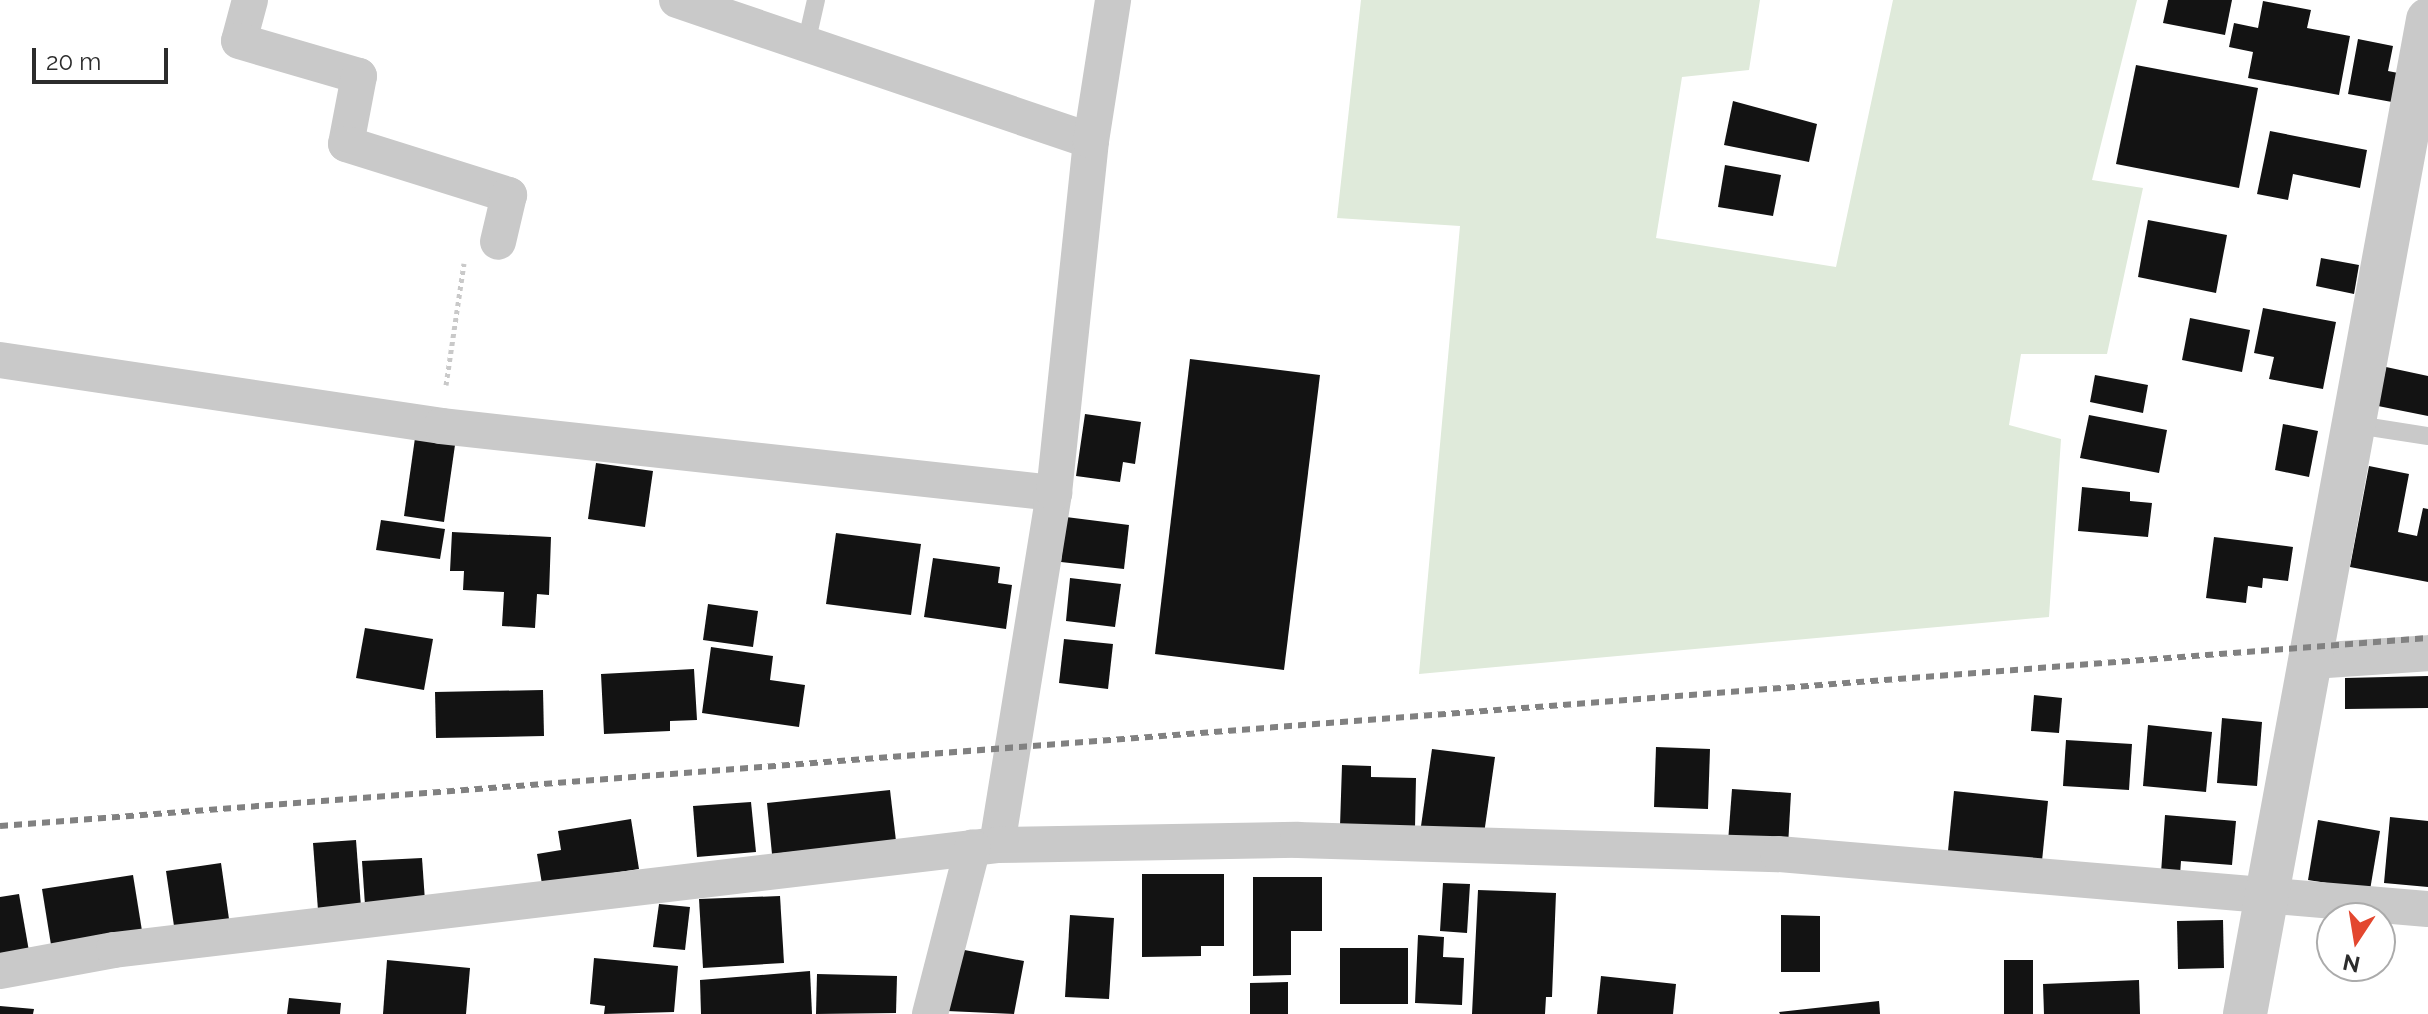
<!DOCTYPE html>
<style>
body{margin:0}
#map{position:relative;width:2428px;height:1014px;overflow:hidden;background:#fff;font-family:Raleway,sans-serif}
div>[style]{position:absolute}
[style*='--x']{left:calc(var(--x)*1px);top:calc(var(--y)*1px);width:calc(var(--w)*1px);rotate:calc(var(--a)*1deg)}
.green>*{inset:0;background:#dfeada}
.building>*{inset:0;background:#131313}
.path>*{height:5px;margin-top:-2.5px;transform-origin:0;background:repeating-linear-gradient(90deg,#c9c9c9 0 4px,transparent 0 8px)}
.service>*{height:18px;margin:-9px;padding:0 9px;transform-origin:9px;border-radius:9px;background:#c9c9c9}
.minor>*{height:36px;margin:-18px;padding:0 18px;transform-origin:18px;border-radius:18px;background:#c9c9c9}
.tertiary>*{height:44px;margin:-22px;padding:0 22px;transform-origin:22px;border-radius:22px;background:#c9c9c9}
.rail>*{height:6px;margin-top:-3px;transform-origin:0;background:repeating-linear-gradient(90deg,#818181 0 8px,transparent 0 14px)}
span{translate:-50% -50%;white-space:nowrap;text-align:center;line-height:1.15;-webkit-text-stroke:8px #fff;paint-order:stroke}
.north{position:absolute;left:2316px;top:902px;width:80px;height:80px;box-sizing:border-box;background:#fff;border:2px solid #ababab;border-radius:50%;rotate:192deg;font-size:22px;font-weight:700;line-height:32px;text-align:center;color:#2c2c2c}
.north::after{content:'';display:block;margin:auto;width:28px;height:36px;background:#e3472f;clip-path:polygon(50% 0,100% 100%,50% 72%,0 100%)}
.scale{position:absolute;left:32px;top:48px;width:136px;height:36px;box-sizing:border-box;border:4px solid #2c2c2c;border-top:0;padding-left:10px;font-size:24px;line-height:28px;white-space:nowrap;color:#2c2c2c;-webkit-text-stroke:6px #fff;paint-order:stroke}
</style>
<div id="map">
<div class="green">
<i style="clip-path:polygon(1361px 0,1760px 0,1749px 70px,1682px 77px,1656px 238px,1836px 267px,1893px 0,2137px 0,2092px 180px,2143px 188px,2107px 354px,2021px 354px,2009px 425px,2061px 439px,2049px 617px,1419px 674px,1460px 226px,1337px 218px)"></i>
</div>
<div class="building">
<i style="clip-path:polygon(2168px 0,2232px 0,2225px 35px,2163px 23px)"></i>
<i style="clip-path:polygon(2263px 1px,2311px 10px,2307px 28px,2350px 36px,2339px 95px,2248px 78px,2253px 52px,2229px 47px,2234px 23px,2258px 28px)"></i>
<i style="clip-path:polygon(2358px 39px,2393px 46px,2388px 71px,2398px 73px,2392px 102px,2348px 94px)"></i>
<i style="clip-path:polygon(2136px 65px,2258px 88px,2239px 188px,2116px 164px)"></i>
<i style="clip-path:polygon(1733px 101px,1817px 124px,1809px 162px,1724px 145px)"></i>
<i style="clip-path:polygon(2270px 131px,2367px 150px,2360px 188px,2293px 174px,2288px 200px,2257px 194px)"></i>
<i style="clip-path:polygon(1725px 165px,1781px 175px,1773px 216px,1718px 207px)"></i>
<i style="clip-path:polygon(2148px 220px,2227px 235px,2216px 293px,2138px 277px)"></i>
<i style="clip-path:polygon(2321px 258px,2359px 265px,2354px 294px,2316px 286px)"></i>
<i style="clip-path:polygon(2263px 308px,2336px 322px,2323px 389px,2269px 379px,2274px 357px,2254px 353px)"></i>
<i style="clip-path:polygon(2190px 318px,2250px 330px,2242px 372px,2182px 360px)"></i>
<i style="clip-path:polygon(1190px 359px,1320px 375px,1284px 670px,1155px 654px)"></i>
<i style="clip-path:polygon(2386px 367px,2428px 376px,2428px 416px,2378px 406px)"></i>
<i style="clip-path:polygon(2095px 375px,2148px 385px,2143px 413px,2090px 402px)"></i>
<i style="clip-path:polygon(1085px 414px,1141px 422px,1135px 464px,1123px 462px,1120px 482px,1076px 476px)"></i>
<i style="clip-path:polygon(2089px 415px,2167px 430px,2159px 473px,2080px 458px)"></i>
<i style="clip-path:polygon(2283px 424px,2318px 431px,2309px 477px,2275px 470px)"></i>
<i style="clip-path:polygon(415px 438px,455px 445px,444px 522px,404px 516px)"></i>
<i style="clip-path:polygon(596px 463px,653px 471px,645px 527px,588px 519px)"></i>
<i style="clip-path:polygon(2369px 466px,2409px 474px,2398px 532px,2417px 536px,2423px 508px,2428px 509px,2428px 582px,2350px 567px)"></i>
<i style="clip-path:polygon(2082px 487px,2130px 492px,2130px 501px,2152px 503px,2148px 537px,2078px 531px)"></i>
<i style="clip-path:polygon(1066px 517px,1129px 525px,1124px 569px,1061px 562px)"></i>
<i style="clip-path:polygon(381px 520px,445px 529px,440px 559px,376px 550px)"></i>
<i style="clip-path:polygon(452px 532px,551px 537px,549px 595px,537px 594px,535px 628px,502px 626px,504px 592px,463px 590px,464px 571px,450px 571px)"></i>
<i style="clip-path:polygon(836px 533px,921px 544px,911px 615px,826px 604px)"></i>
<i style="clip-path:polygon(2214px 537px,2293px 547px,2288px 581px,2263px 578px,2262px 588px,2248px 586px,2246px 603px,2206px 598px)"></i>
<i style="clip-path:polygon(933px 558px,1000px 567px,998px 583px,1012px 585px,1006px 629px,924px 617px)"></i>
<i style="clip-path:polygon(1070px 578px,1121px 584px,1115px 627px,1066px 621px)"></i>
<i style="clip-path:polygon(708px 604px,758px 611px,753px 647px,703px 640px)"></i>
<i style="clip-path:polygon(365px 628px,433px 639px,424px 690px,356px 678px)"></i>
<i style="clip-path:polygon(1064px 639px,1113px 644px,1108px 689px,1059px 683px)"></i>
<i style="clip-path:polygon(711px 647px,773px 656px,770px 680px,805px 685px,799px 727px,702px 713px)"></i>
<i style="clip-path:polygon(694px 669px,697px 720px,670px 721px,670px 731px,604px 734px,601px 674px)"></i>
<i style="clip-path:polygon(2428px 676px,2428px 708px,2345px 709px,2345px 678px)"></i>
<i style="clip-path:polygon(543px 690px,544px 736px,436px 738px,435px 692px)"></i>
<i style="clip-path:polygon(2034px 695px,2062px 698px,2059px 733px,2031px 731px)"></i>
<i style="clip-path:polygon(2222px 718px,2262px 722px,2257px 786px,2217px 783px)"></i>
<i style="clip-path:polygon(2148px 725px,2212px 732px,2206px 792px,2143px 786px)"></i>
<i style="clip-path:polygon(2066px 740px,2132px 744px,2129px 790px,2063px 786px)"></i>
<i style="clip-path:polygon(1656px 747px,1710px 749px,1708px 809px,1654px 807px)"></i>
<i style="clip-path:polygon(1432px 749px,1495px 757px,1484px 834px,1421px 826px)"></i>
<i style="clip-path:polygon(1342px 765px,1371px 766px,1371px 777px,1416px 778px,1415px 828px,1340px 826px)"></i>
<i style="clip-path:polygon(1732px 789px,1791px 793px,1788px 846px,1728px 842px)"></i>
<i style="clip-path:polygon(890px 790px,896px 841px,772px 854px,767px 803px)"></i>
<i style="clip-path:polygon(1954px 791px,2048px 801px,2042px 861px,1948px 851px)"></i>
<i style="clip-path:polygon(751px 802px,756px 852px,697px 857px,693px 806px)"></i>
<i style="clip-path:polygon(2165px 815px,2236px 821px,2232px 865px,2181px 861px,2180px 875px,2161px 873px)"></i>
<i style="clip-path:polygon(2390px 817px,2428px 821px,2428px 887px,2384px 883px)"></i>
<i style="clip-path:polygon(631px 819px,639px 869px,542px 884px,537px 854px,561px 850px,558px 831px)"></i>
<i style="clip-path:polygon(2318px 820px,2380px 831px,2370px 890px,2308px 880px)"></i>
<i style="clip-path:polygon(356px 840px,361px 907px,318px 910px,313px 843px)"></i>
<i style="clip-path:polygon(422px 858px,425px 901px,365px 905px,362px 861px)"></i>
<i style="clip-path:polygon(221px 863px,229px 919px,174px 926px,166px 871px)"></i>
<i style="clip-path:polygon(1142px 874px,1224px 874px,1224px 946px,1201px 946px,1201px 956px,1142px 957px)"></i>
<i style="clip-path:polygon(133px 875px,143px 937px,52px 951px,42px 889px)"></i>
<i style="clip-path:polygon(1253px 877px,1322px 877px,1322px 931px,1291px 931px,1291px 975px,1253px 976px)"></i>
<i style="clip-path:polygon(1443px 883px,1470px 884px,1467px 933px,1440px 931px)"></i>
<i style="clip-path:polygon(1478px 890px,1556px 893px,1552px 997px,1546px 997px,1545px 1014px,1472px 1014px)"></i>
<i style="clip-path:polygon(19px 894px,30px 957px,0 962px,0 897px)"></i>
<i style="clip-path:polygon(780px 896px,784px 963px,703px 968px,699px 899px)"></i>
<i style="clip-path:polygon(659px 904px,690px 907px,685px 950px,653px 947px)"></i>
<i style="clip-path:polygon(1070px 915px,1114px 918px,1109px 999px,1065px 997px)"></i>
<i style="clip-path:polygon(1781px 915px,1820px 916px,1820px 972px,1781px 972px)"></i>
<i style="clip-path:polygon(2223px 920px,2224px 968px,2178px 969px,2177px 921px)"></i>
<i style="clip-path:polygon(1418px 935px,1444px 937px,1443px 957px,1464px 958px,1462px 1005px,1415px 1003px)"></i>
<i style="clip-path:polygon(1340px 948px,1408px 948px,1408px 1004px,1340px 1004px)"></i>
<i style="clip-path:polygon(959px 949px,1024px 961px,1014px 1014px,947px 1011px)"></i>
<i style="clip-path:polygon(594px 958px,678px 966px,674px 1012px,604px 1014px,605px 1006px,590px 1004px)"></i>
<i style="clip-path:polygon(387px 960px,470px 968px,466px 1014px,383px 1014px)"></i>
<i style="clip-path:polygon(2004px 960px,2033px 960px,2033px 1014px,2004px 1014px)"></i>
<i style="clip-path:polygon(810px 971px,812px 1014px,701px 1014px,700px 980px)"></i>
<i style="clip-path:polygon(817px 974px,897px 976px,896px 1013px,816px 1014px)"></i>
<i style="clip-path:polygon(1601px 976px,1676px 984px,1673px 1014px,1597px 1014px)"></i>
<i style="clip-path:polygon(2139px 980px,2140px 1014px,2044px 1014px,2043px 984px)"></i>
<i style="clip-path:polygon(1288px 982px,1288px 1014px,1250px 1014px,1250px 983px)"></i>
<i style="clip-path:polygon(289px 998px,341px 1003px,340px 1014px,287px 1014px)"></i>
<i style="clip-path:polygon(1879px 1001px,1880px 1014px,1780px 1014px,1779px 1012px)"></i>
<i style="clip-path:polygon(0 1006px,34px 1009px,33px 1014px,0 1014px)"></i>
</div>
<div class="path">
<i style="--x:446;--y:385;--w:123;--a:-81.6"></i>
</div>
<div class="service">
<i style="--x:806;--y:44;--w:45;--a:-77.2"></i>
<i style="--x:2357;--y:425;--w:72;--a:8.8"></i>
</div>
<div class="minor">
<i style="--x:250;--y:0;--w:42;--a:105"></i>
<i style="--x:239;--y:41;--w:125;--a:16.3"></i>
<i style="--x:359;--y:76;--w:69;--a:100.8"></i>
<i style="--x:346;--y:144;--w:171;--a:17.4"></i>
<i style="--x:509;--y:195;--w:48;--a:103.2"></i>
<i style="--x:677;--y:0;--w:437;--a:18.8"></i>
<i style="--x:0;--y:360;--w:446;--a:8.5"></i>
<i style="--x:441;--y:426;--w:617;--a:6.24"></i>
<i style="--x:2312;--y:661;--w:116;--a:-3.9"></i>
<i style="--x:997;--y:845;--w:357;--a:-80.8"></i>
<i style="--x:1054;--y:493;--w:354;--a:-84"></i>
<i style="--x:1091;--y:141;--w:143;--a:-81.1"></i>
<i style="--x:0;--y:971;--w:116;--a:-10.4"></i>
<i style="--x:114;--y:950;--w:889;--a:-6.78"></i>
<i style="--x:997;--y:845;--w:301;--a:-1"></i>
<i style="--x:1298;--y:840;--w:480;--a:1.7"></i>
<i style="--x:1778;--y:854;--w:652;--a:4.84"></i>
<i style="--x:930;--y:1014;--w:172;--a:-75.6"></i>
</div>
<div class="tertiary">
<i style="--x:2245;--y:1014;--w:1011;--a:-79.57"></i>
</div>
<div class="rail">
<i style="--x:0;--y:826;--w:2435;--a:-4.43"></i>
</div>
<div class="north">N</div>
<div class="scale">20 m</div>
</div>
